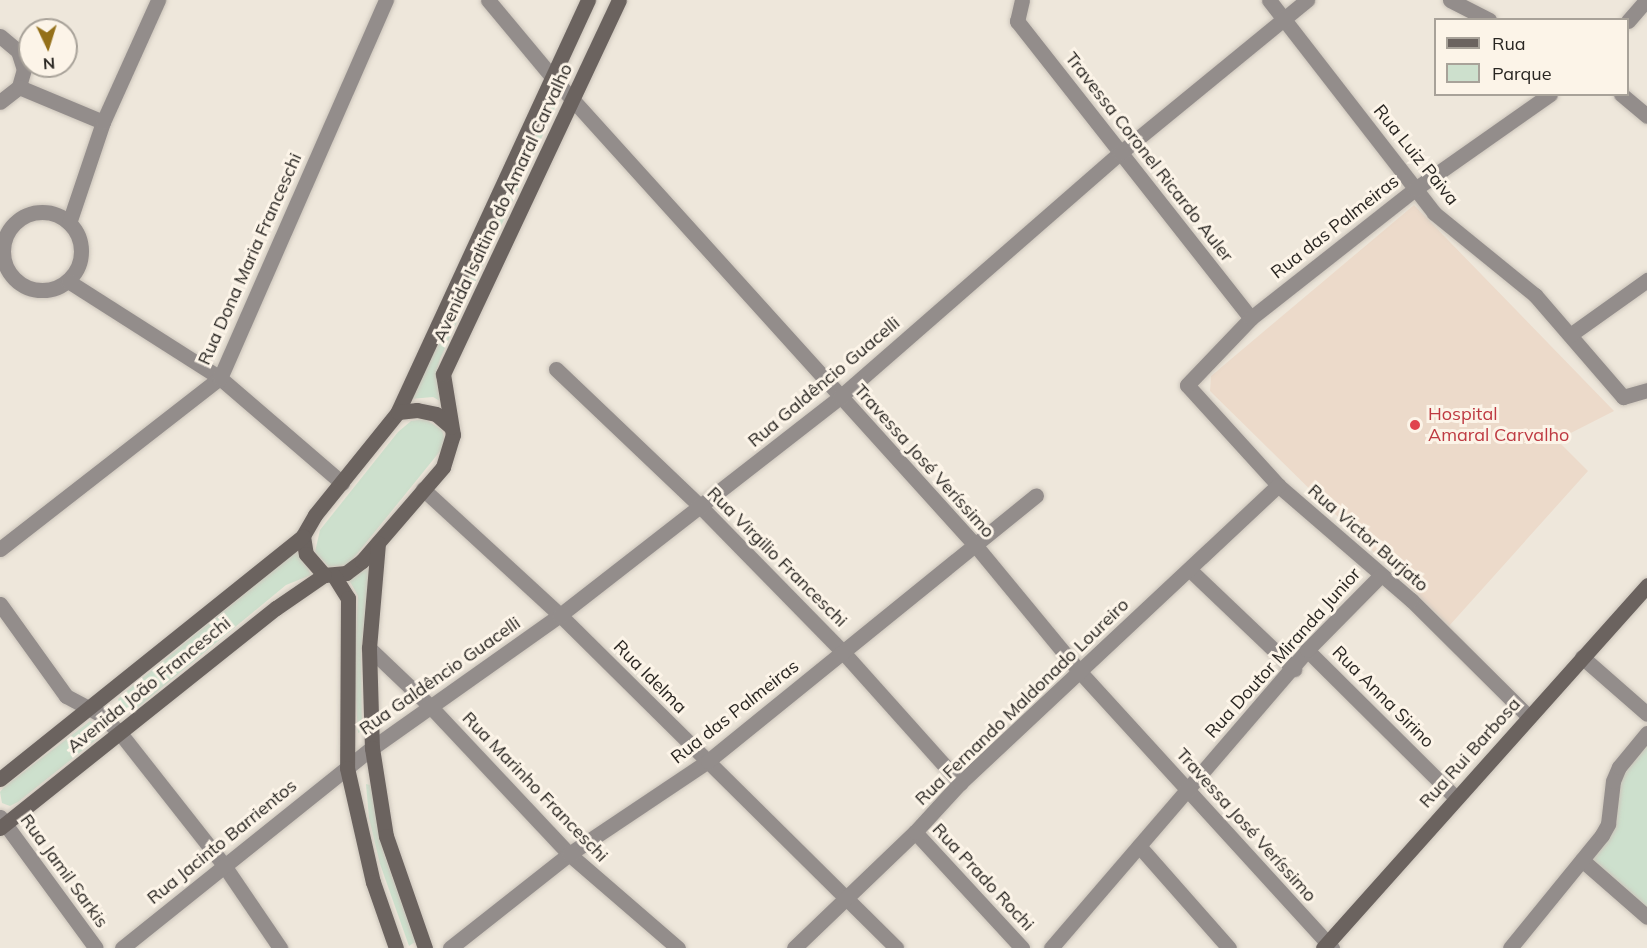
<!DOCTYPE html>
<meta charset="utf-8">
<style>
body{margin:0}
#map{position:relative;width:1647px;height:948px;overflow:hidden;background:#eee7db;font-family:Mulish,sans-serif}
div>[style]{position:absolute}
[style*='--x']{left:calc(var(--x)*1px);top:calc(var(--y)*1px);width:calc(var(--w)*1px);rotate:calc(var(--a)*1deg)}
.medical>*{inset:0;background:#ecdaca}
.green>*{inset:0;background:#cde0cd}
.roads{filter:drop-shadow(0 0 2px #cbc4ba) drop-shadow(0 0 2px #cbc4ba)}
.minor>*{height:15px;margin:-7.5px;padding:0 7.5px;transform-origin:7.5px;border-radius:7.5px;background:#938d8b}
.minor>.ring{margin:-7.5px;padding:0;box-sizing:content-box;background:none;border:15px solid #938d8b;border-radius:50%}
.secondary>*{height:15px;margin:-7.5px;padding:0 7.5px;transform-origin:7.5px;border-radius:7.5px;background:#6b635f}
.dots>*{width:16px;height:16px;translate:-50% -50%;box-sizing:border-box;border:3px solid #fcf4e8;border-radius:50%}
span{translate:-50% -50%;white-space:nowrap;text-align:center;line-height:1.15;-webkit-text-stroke:6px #fcf4e8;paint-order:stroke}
.street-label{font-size:18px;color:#292622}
.health-label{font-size:18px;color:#be3a42}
.left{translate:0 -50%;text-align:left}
.legend{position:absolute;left:1434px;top:18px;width:195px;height:78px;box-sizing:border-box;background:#fcf4e8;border:2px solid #a8a299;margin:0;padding:8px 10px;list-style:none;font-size:18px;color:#292622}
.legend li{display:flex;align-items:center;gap:12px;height:30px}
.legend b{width:30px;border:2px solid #a8a299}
.north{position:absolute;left:18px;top:18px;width:60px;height:60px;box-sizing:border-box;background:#fcf4e8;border:2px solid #a8a299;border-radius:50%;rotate:176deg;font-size:16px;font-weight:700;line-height:24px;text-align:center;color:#292622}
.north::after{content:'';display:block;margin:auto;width:21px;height:27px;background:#947019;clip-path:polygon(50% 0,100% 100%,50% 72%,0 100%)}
</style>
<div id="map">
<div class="medical">
<i style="clip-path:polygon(1414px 205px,1614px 411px,1557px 440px,1588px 471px,1449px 626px,1210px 391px,1211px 376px)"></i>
</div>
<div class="green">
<i style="clip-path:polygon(558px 102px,440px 359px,436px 374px,440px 401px,433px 397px,410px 399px,551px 104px)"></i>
<i style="clip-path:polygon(425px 419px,442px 430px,445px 440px,441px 450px,348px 565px,329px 567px,315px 552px,320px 530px,398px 432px,411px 421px)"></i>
<i style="clip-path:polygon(299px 549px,311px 575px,286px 585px,136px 709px,122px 711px,118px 699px,123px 694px)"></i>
<i style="clip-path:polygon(370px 560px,361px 653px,362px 731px,358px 733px,354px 671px,358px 596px,348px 578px)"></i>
<i style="clip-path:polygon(90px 721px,100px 726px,97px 739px,18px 802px,10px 806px,2px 803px,0 792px,4px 787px)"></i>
<i style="clip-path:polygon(1647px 742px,1647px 910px,1589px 859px,1621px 777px)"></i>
<i style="clip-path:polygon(366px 784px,370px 785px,384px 854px,415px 942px,409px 946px,380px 864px,369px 818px)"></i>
</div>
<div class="roads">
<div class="minor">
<i style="--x:488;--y:0;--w:102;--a:50.2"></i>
<i style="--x:553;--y:78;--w:631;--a:47.89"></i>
<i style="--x:976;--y:546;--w:163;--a:50.5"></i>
<i style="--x:1080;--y:672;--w:374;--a:47.6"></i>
<i style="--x:1022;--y:0;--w:22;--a:103"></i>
<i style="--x:1017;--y:21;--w:378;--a:51.8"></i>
<i style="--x:1269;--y:0;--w:269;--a:52.2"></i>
<i style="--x:1434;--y:213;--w:130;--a:39.1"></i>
<i style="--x:1535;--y:295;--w:135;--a:49.2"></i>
<i style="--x:1623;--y:397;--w:25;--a:-16"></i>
<i style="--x:1450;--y:0;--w:44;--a:27.1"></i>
<i style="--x:1628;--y:21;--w:28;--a:-49"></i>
<i style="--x:0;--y:36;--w:23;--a:40"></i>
<i style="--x:18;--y:51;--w:19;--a:72"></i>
<i style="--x:24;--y:69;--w:19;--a:106"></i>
<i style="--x:19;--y:87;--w:24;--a:142"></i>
<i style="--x:19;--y:87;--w:91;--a:22.6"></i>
<i style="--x:1621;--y:94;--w:34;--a:40"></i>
<i class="ring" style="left:3px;top:212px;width:63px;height:63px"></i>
<i style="--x:69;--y:223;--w:107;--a:-71.4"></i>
<i style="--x:103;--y:122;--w:134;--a:-65.7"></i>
<i style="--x:68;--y:281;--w:180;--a:32.5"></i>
<i style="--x:220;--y:378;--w:161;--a:40.7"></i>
<i style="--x:1570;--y:335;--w:95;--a:-35.5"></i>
<i style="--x:556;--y:369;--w:200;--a:43.6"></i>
<i style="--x:701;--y:507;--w:203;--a:45.6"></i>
<i style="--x:843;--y:652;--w:176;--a:48.2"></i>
<i style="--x:423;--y:489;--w:186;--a:42.6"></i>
<i style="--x:560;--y:615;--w:473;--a:44.7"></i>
<i style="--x:0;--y:549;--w:279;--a:-37.9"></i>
<i style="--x:220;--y:378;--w:413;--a:-66.3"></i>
<i style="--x:1190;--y:570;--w:144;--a:43.6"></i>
<i style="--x:0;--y:604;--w:113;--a:54.3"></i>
<i style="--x:66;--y:696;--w:38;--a:28"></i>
<i style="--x:100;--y:714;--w:28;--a:44"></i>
<i style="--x:120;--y:733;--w:167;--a:51.8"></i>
<i style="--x:223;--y:864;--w:102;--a:55.8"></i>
<i style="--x:369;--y:648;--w:84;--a:43.6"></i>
<i style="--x:430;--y:706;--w:203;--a:46.8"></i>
<i style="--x:569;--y:854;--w:144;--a:40.8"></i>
<i style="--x:1307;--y:650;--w:210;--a:44.8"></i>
<i style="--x:1582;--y:657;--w:86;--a:41.2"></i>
<i style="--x:1529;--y:717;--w:166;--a:-135.2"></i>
<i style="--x:1411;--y:600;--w:176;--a:-139.2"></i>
<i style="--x:1278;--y:485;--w:135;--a:-132.3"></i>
<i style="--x:1187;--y:385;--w:93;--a:-46.3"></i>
<i style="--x:1251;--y:318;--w:209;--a:-38.2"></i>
<i style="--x:1415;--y:189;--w:165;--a:-35.1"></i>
<i style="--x:0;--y:817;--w:162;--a:53.8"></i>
<i style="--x:915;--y:832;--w:158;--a:47.3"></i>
<i style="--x:1139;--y:846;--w:136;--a:48.6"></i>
<i style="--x:1582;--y:860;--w:86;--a:41.2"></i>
<i style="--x:122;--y:948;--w:320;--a:-38.7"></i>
<i style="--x:372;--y:748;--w:230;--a:-35.3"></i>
<i style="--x:560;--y:615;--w:355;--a:-37.9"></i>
<i style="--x:840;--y:397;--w:371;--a:-41.1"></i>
<i style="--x:1120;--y:153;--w:242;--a:-39.3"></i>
<i style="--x:450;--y:948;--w:152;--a:-38.3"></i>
<i style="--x:569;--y:854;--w:167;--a:-33.8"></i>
<i style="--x:708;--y:761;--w:422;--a:-39"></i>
<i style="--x:794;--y:948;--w:168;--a:-43.8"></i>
<i style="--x:915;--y:832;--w:67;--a:-47.4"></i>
<i style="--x:960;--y:783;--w:436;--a:-43.1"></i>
<i style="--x:1051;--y:948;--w:393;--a:-49.3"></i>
<i style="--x:1307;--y:650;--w:104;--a:-45.4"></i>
<i style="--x:1510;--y:948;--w:146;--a:-50.8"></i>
<i style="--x:1602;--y:835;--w:13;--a:-61"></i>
<i style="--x:1608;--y:824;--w:43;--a:-83.4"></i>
<i style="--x:1613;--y:781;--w:15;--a:-67"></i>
<i style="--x:1619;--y:767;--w:44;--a:-50.5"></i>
</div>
<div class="secondary">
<i style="--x:588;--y:0;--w:454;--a:114.8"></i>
<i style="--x:398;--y:412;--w:132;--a:128.9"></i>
<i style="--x:315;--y:515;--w:24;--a:120"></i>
<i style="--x:303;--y:536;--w:18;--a:81"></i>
<i style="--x:306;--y:554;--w:28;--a:49"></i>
<i style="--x:324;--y:575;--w:22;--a:-5"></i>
<i style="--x:346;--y:573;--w:20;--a:-37"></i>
<i style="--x:362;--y:561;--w:124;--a:-49.2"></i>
<i style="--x:443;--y:467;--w:34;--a:-73"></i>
<i style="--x:453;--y:435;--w:62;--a:-99.3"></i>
<i style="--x:443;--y:374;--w:413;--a:-64.8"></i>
<i style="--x:398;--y:412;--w:19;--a:-6"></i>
<i style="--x:417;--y:410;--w:19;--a:12"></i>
<i style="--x:436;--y:414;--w:20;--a:41"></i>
<i style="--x:378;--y:543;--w:105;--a:94.9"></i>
<i style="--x:369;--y:648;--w:100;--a:88.3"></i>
<i style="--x:372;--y:748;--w:89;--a:81"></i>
<i style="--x:386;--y:836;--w:119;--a:70.8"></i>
<i style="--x:334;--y:576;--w:26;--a:58"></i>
<i style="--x:348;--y:598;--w:170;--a:90.3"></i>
<i style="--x:347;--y:768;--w:117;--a:77.2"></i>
<i style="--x:373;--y:882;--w:70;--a:70.8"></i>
<i style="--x:0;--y:779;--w:388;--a:-38.7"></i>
<i style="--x:0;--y:828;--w:353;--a:-38.6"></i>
<i style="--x:276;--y:608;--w:58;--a:-34.5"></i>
<i style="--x:1323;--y:948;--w:487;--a:-48.2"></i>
</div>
</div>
<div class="dots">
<i style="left:1415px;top:425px;background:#e0444e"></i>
</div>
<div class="street-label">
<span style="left:1416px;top:155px;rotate:51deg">Rua Luiz Paiva</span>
<span style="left:1149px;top:157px;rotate:52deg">Travessa Coronel Ricardo Auler</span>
<span style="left:503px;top:203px;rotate:-65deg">Avenida Isaltino do Amaral Carvalho</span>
<span style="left:1335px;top:227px;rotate:-38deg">Rua das Palmeiras</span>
<span style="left:250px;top:259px;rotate:-66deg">Rua Dona Maria Franceschi</span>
<span style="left:824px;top:382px;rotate:-40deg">Rua Galdêncio Guacelli</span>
<span style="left:924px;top:461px;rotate:48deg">Travessa José Veríssimo</span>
<span style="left:1368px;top:538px;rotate:41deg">Rua Victor Burjato</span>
<span style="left:777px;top:557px;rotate:45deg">Rua Virgilio Franceschi</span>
<span style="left:1283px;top:653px;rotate:-48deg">Rua Doutor Miranda Junior</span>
<span style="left:440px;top:676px;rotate:-35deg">Rua Galdêncio Guacelli</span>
<span style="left:650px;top:677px;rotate:45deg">Rua Idelma</span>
<span style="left:149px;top:685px;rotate:-39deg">Avenida João Franceschi</span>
<span style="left:1383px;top:697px;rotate:45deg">Rua Anna Sirino</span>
<span style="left:1022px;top:702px;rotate:-44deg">Rua Fernando Maldonado Loureiro</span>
<span style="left:735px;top:712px;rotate:-38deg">Rua das Palmeiras</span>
<span style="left:1470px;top:753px;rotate:-48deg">Rua Rui Barbosa</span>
<span style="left:535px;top:787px;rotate:46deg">Rua Marinho Franceschi</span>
<span style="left:1246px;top:825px;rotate:48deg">Travessa José Veríssimo</span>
<span style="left:222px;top:842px;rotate:-39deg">Rua Jacinto Barrientos</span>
<span style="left:64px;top:871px;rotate:54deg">Rua Jamil Sarkis</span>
<span style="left:983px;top:877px;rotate:47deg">Rua Prado Rochi</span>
</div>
<div class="health-label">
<span class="left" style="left:1428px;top:425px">Hospital<br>Amaral Carvalho</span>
</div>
<ul class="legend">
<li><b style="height:8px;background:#6b635f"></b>Rua</li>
<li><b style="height:16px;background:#cde0cd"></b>Parque</li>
</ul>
<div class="north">N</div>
</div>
